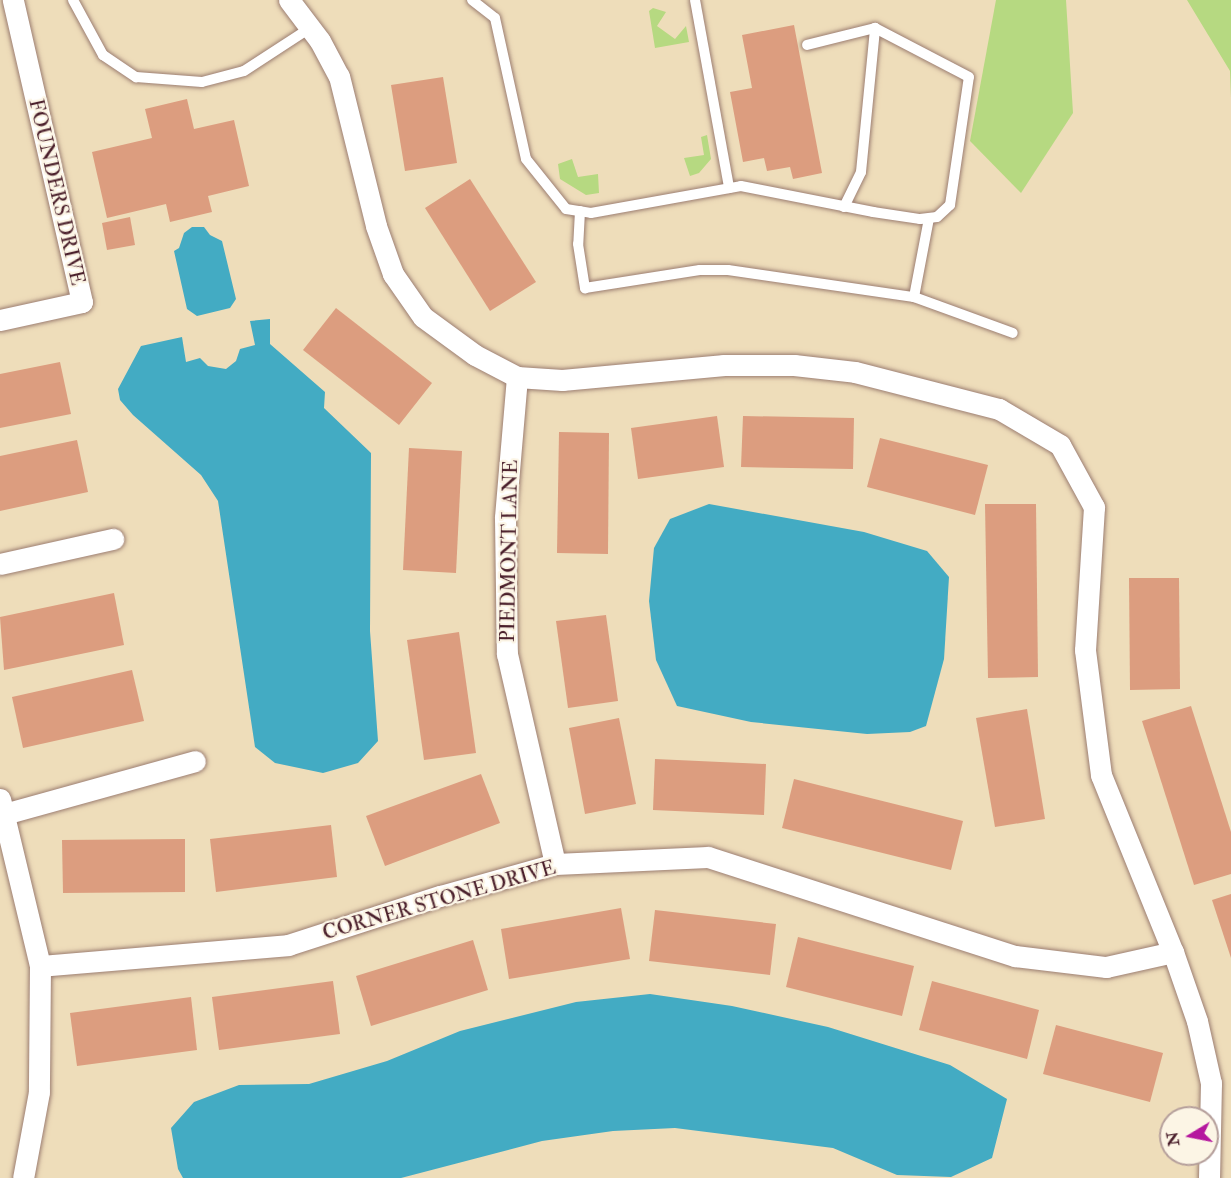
<!DOCTYPE html>
<style>
body{margin:0}
#map{position:relative;width:1231px;height:1178px;overflow:hidden;background:#eeddba;font-family:"IM FELL Double Pica",serif}
div>[style]{position:absolute}
[style*='--x']{left:calc(var(--x)*1px);top:calc(var(--y)*1px);width:calc(var(--w)*1px);rotate:calc(var(--a)*1deg)}
.green>*{inset:0;background:#b6d981}
.water>*{inset:0;background:#43abc3}
.building>*{inset:0;background:#dc9d7f}
.roads{filter:drop-shadow(0 0 2px #9c7e72) drop-shadow(0 0 2px #9c7e72)}
.service>*{height:10px;margin:-5px;padding:0 5px;transform-origin:5px;border-radius:5px;background:#fff}
.minor>*{height:21px;margin:-10.5px;padding:0 10.5px;transform-origin:10.5px;border-radius:10.5px;background:#fff}
span{translate:-50% -50%;white-space:nowrap;text-align:center;line-height:1.15;-webkit-text-stroke:4.5px #fcf5e5;paint-order:stroke}
.street-label{font-size:20px;color:#4a1f2b}
.north{position:absolute;left:1159px;top:1106px;width:60px;height:60px;box-sizing:border-box;background:#fcf5e5;border:2px solid #b59f9b;border-radius:50%;rotate:260deg;font-size:16px;font-weight:700;line-height:24px;text-align:center;color:#4a1f2b}
.north::after{content:'';display:block;margin:auto;width:21px;height:27px;background:#b5179e;clip-path:polygon(50% 0,100% 100%,50% 72%,0 100%)}
</style>
<div id="map">
<div class="green">
<i style="clip-path:polygon(996px 0,1066px 0,1073px 113px,1021px 193px,970px 141px)"></i>
<i style="clip-path:polygon(1187px 0,1231px 0,1231px 98px,1230px 71px)"></i>
<i style="clip-path:polygon(653px 8px,666px 12px,657px 26px,675px 39px,686px 26px,689px 42px,655px 48px,649px 11px)"></i>
<i style="clip-path:polygon(707px 135px,711px 159px,699px 173px,690px 176px,684px 158px,704px 155px,701px 137px)"></i>
<i style="clip-path:polygon(572px 159px,578px 177px,598px 174px,599px 193px,586px 195px,560px 179px,558px 164px)"></i>
</div>
<div class="water">
<i style="clip-path:polygon(192px 227px,204px 227px,210px 235px,222px 241px,236px 299px,230px 308px,197px 316px,187px 309px,174px 251px,179px 248px,184px 233px)"></i>
<i style="clip-path:polygon(270px 319px,270px 344px,325px 392px,324px 408px,371px 453px,370px 631px,378px 741px,358px 763px,323px 773px,275px 763px,255px 747px,218px 501px,201px 475px,133px 415px,120px 400px,118px 389px,141px 346px,182px 337px,186px 362px,200px 358px,208px 366px,226px 369px,236px 361px,240px 349px,255px 345px,250px 321px)"></i>
<i style="clip-path:polygon(709px 504px,864px 532px,927px 551px,949px 577px,944px 659px,926px 726px,910px 732px,867px 734px,751px 722px,677px 706px,656px 660px,649px 601px,654px 548px,670px 519px)"></i>
<i style="clip-path:polygon(650px 994px,732px 1006px,828px 1027px,950px 1065px,1007px 1099px,992px 1158px,951px 1177px,897px 1175px,833px 1148px,675px 1128px,613px 1131px,542px 1141px,401px 1178px,183px 1178px,178px 1169px,171px 1128px,194px 1102px,239px 1085px,309px 1084px,387px 1061px,460px 1031px,576px 1002px)"></i>
</div>
<div class="building">
<i style="clip-path:polygon(794px 25px,822px 173px,793px 179px,790px 167px,767px 171px,764px 158px,743px 162px,730px 92px,752px 88px,742px 35px)"></i>
<i style="clip-path:polygon(443px 77px,457px 163px,405px 171px,391px 85px)"></i>
<i style="clip-path:polygon(187px 99px,194px 129px,234px 120px,249px 186px,208px 196px,212px 212px,170px 222px,166px 204px,107px 218px,92px 152px,152px 138px,145px 109px)"></i>
<i style="clip-path:polygon(470px 179px,536px 282px,490px 311px,425px 208px)"></i>
<i style="clip-path:polygon(130px 217px,135px 245px,107px 250px,102px 223px)"></i>
<i style="clip-path:polygon(336px 308px,432px 383px,399px 425px,303px 350px)"></i>
<i style="clip-path:polygon(60px 362px,71px 414px,0 428px,0 374px)"></i>
<i style="clip-path:polygon(717px 416px,724px 467px,638px 479px,631px 428px)"></i>
<i style="clip-path:polygon(743px 416px,854px 418px,853px 469px,741px 467px)"></i>
<i style="clip-path:polygon(559px 432px,609px 433px,608px 554px,557px 553px)"></i>
<i style="clip-path:polygon(880px 438px,988px 465px,975px 515px,867px 487px)"></i>
<i style="clip-path:polygon(77px 440px,88px 492px,0 511px,0 456px)"></i>
<i style="clip-path:polygon(409px 448px,462px 451px,456px 573px,403px 570px)"></i>
<i style="clip-path:polygon(985px 504px,1036px 504px,1038px 677px,988px 678px)"></i>
<i style="clip-path:polygon(1129px 578px,1179px 578px,1180px 689px,1130px 690px)"></i>
<i style="clip-path:polygon(114px 593px,124px 645px,4px 670px,0 617px)"></i>
<i style="clip-path:polygon(606px 615px,618px 701px,568px 708px,556px 621px)"></i>
<i style="clip-path:polygon(459px 632px,476px 753px,424px 760px,407px 640px)"></i>
<i style="clip-path:polygon(132px 670px,144px 721px,23px 748px,12px 697px)"></i>
<i style="clip-path:polygon(1191px 706px,1231px 832px,1231px 874px,1194px 885px,1142px 721px)"></i>
<i style="clip-path:polygon(1027px 709px,1045px 819px,995px 827px,976px 718px)"></i>
<i style="clip-path:polygon(619px 718px,636px 804px,585px 814px,569px 728px)"></i>
<i style="clip-path:polygon(655px 759px,766px 764px,764px 815px,653px 810px)"></i>
<i style="clip-path:polygon(481px 774px,500px 823px,385px 866px,366px 816px)"></i>
<i style="clip-path:polygon(794px 779px,963px 821px,951px 870px,782px 828px)"></i>
<i style="clip-path:polygon(331px 825px,337px 877px,216px 892px,210px 839px)"></i>
<i style="clip-path:polygon(185px 839px,185px 892px,63px 893px,62px 840px)"></i>
<i style="clip-path:polygon(1231px 894px,1231px 958px,1212px 900px)"></i>
<i style="clip-path:polygon(621px 908px,630px 959px,509px 979px,501px 929px)"></i>
<i style="clip-path:polygon(655px 910px,776px 924px,770px 975px,649px 961px)"></i>
<i style="clip-path:polygon(798px 937px,914px 966px,902px 1016px,786px 987px)"></i>
<i style="clip-path:polygon(473px 940px,488px 990px,371px 1026px,356px 976px)"></i>
<i style="clip-path:polygon(333px 981px,340px 1034px,219px 1050px,212px 997px)"></i>
<i style="clip-path:polygon(932px 981px,1039px 1010px,1027px 1059px,919px 1030px)"></i>
<i style="clip-path:polygon(191px 997px,197px 1050px,77px 1066px,70px 1013px)"></i>
<i style="clip-path:polygon(1056px 1025px,1163px 1053px,1150px 1102px,1043px 1074px)"></i>
</div>
<div class="roads">
<div class="service">
<i style="--x:73;--y:0;--w:63;--a:61.4"></i>
<i style="--x:103;--y:55;--w:40;--a:34"></i>
<i style="--x:136;--y:77;--w:66;--a:4.3"></i>
<i style="--x:202;--y:82;--w:43;--a:-14.7"></i>
<i style="--x:244;--y:71;--w:79;--a:-33.1"></i>
<i style="--x:472;--y:0;--w:29;--a:38"></i>
<i style="--x:495;--y:18;--w:144;--a:77.6"></i>
<i style="--x:526;--y:159;--w:64;--a:51.3"></i>
<i style="--x:566;--y:209;--w:25;--a:9"></i>
<i style="--x:591;--y:213;--w:152;--a:-10.2"></i>
<i style="--x:741;--y:186;--w:135;--a:11.1"></i>
<i style="--x:873;--y:212;--w:48;--a:8.5"></i>
<i style="--x:920;--y:219;--w:17;--a:-7"></i>
<i style="--x:937;--y:217;--w:18;--a:-43"></i>
<i style="--x:950;--y:205;--w:129;--a:-81.6"></i>
<i style="--x:969;--y:77;--w:106;--a:-152.5"></i>
<i style="--x:875;--y:28;--w:70;--a:166"></i>
<i style="--x:695;--y:0;--w:191;--a:79.7"></i>
<i style="--x:844;--y:207;--w:39;--a:-64"></i>
<i style="--x:861;--y:172;--w:145;--a:-84.4"></i>
<i style="--x:580;--y:211;--w:33;--a:93"></i>
<i style="--x:578;--y:244;--w:45;--a:81"></i>
<i style="--x:585;--y:288;--w:116;--a:-8.9"></i>
<i style="--x:700;--y:270;--w:28;--a:0"></i>
<i style="--x:728;--y:270;--w:188;--a:8.3"></i>
<i style="--x:914;--y:297;--w:105;--a:20"></i>
<i style="--x:914;--y:297;--w:80;--a:-79.2"></i>
</div>
<div class="minor">
<i style="--x:289;--y:0;--w:51;--a:52.9"></i>
<i style="--x:320;--y:41;--w:40;--a:62"></i>
<i style="--x:339;--y:76;--w:154;--a:76.1"></i>
<i style="--x:376;--y:226;--w:51;--a:70.5"></i>
<i style="--x:393;--y:274;--w:52;--a:55.1"></i>
<i style="--x:423;--y:317;--w:64;--a:36.2"></i>
<i style="--x:475;--y:355;--w:47;--a:27.6"></i>
<i style="--x:517;--y:377;--w:45;--a:3.8"></i>
<i style="--x:562;--y:380;--w:163;--a:-5.3"></i>
<i style="--x:724;--y:365;--w:70;--a:0"></i>
<i style="--x:794;--y:365;--w:61;--a:6.5"></i>
<i style="--x:855;--y:372;--w:149;--a:14.4"></i>
<i style="--x:999;--y:409;--w:71;--a:30.5"></i>
<i style="--x:1060;--y:445;--w:71;--a:61.3"></i>
<i style="--x:1094;--y:507;--w:143;--a:93.6"></i>
<i style="--x:1085;--y:650;--w:126;--a:82.7"></i>
<i style="--x:1101;--y:775;--w:191;--a:67.9"></i>
<i style="--x:1173;--y:952;--w:73;--a:70.8"></i>
<i style="--x:1197;--y:1021;--w:64;--a:77.3"></i>
<i style="--x:1211;--y:1083;--w:95;--a:91.2"></i>
<i style="--x:0;--y:320;--w:84;--a:-12.4"></i>
<i style="--x:82;--y:302;--w:310;--a:-102.9"></i>
<i style="--x:517;--y:377;--w:142;--a:94.9"></i>
<i style="--x:505;--y:518;--w:136;--a:89.2"></i>
<i style="--x:507;--y:654;--w:215;--a:77.1"></i>
<i style="--x:0;--y:564;--w:116;--a:-12.5"></i>
<i style="--x:0;--y:799;--w:172;--a:76.5"></i>
<i style="--x:40;--y:966;--w:126;--a:90.5"></i>
<i style="--x:39;--y:1092;--w:87;--a:100.5"></i>
<i style="--x:4;--y:814;--w:198;--a:-15.5"></i>
<i style="--x:40;--y:966;--w:249;--a:-4.8"></i>
<i style="--x:288;--y:945;--w:160;--a:-17.9"></i>
<i style="--x:440;--y:896;--w:119;--a:-15.5"></i>
<i style="--x:555;--y:864;--w:153;--a:-2.6"></i>
<i style="--x:708;--y:857;--w:323;--a:17.9"></i>
<i style="--x:1015;--y:956;--w:92;--a:6.9"></i>
<i style="--x:1106;--y:967;--w:69;--a:-12.6"></i>
</div>
</div>
<div class="street-label">
<span style="left:57px;top:192px;rotate:77deg">FOUNDERS DRIVE</span>
<span style="left:509px;top:551px;rotate:-89deg">PIEDMONT LANE</span>
<span style="left:439px;top:900px;rotate:-16deg">CORNER STONE DRIVE</span>
</div>
<div class="north">N</div>
</div>
